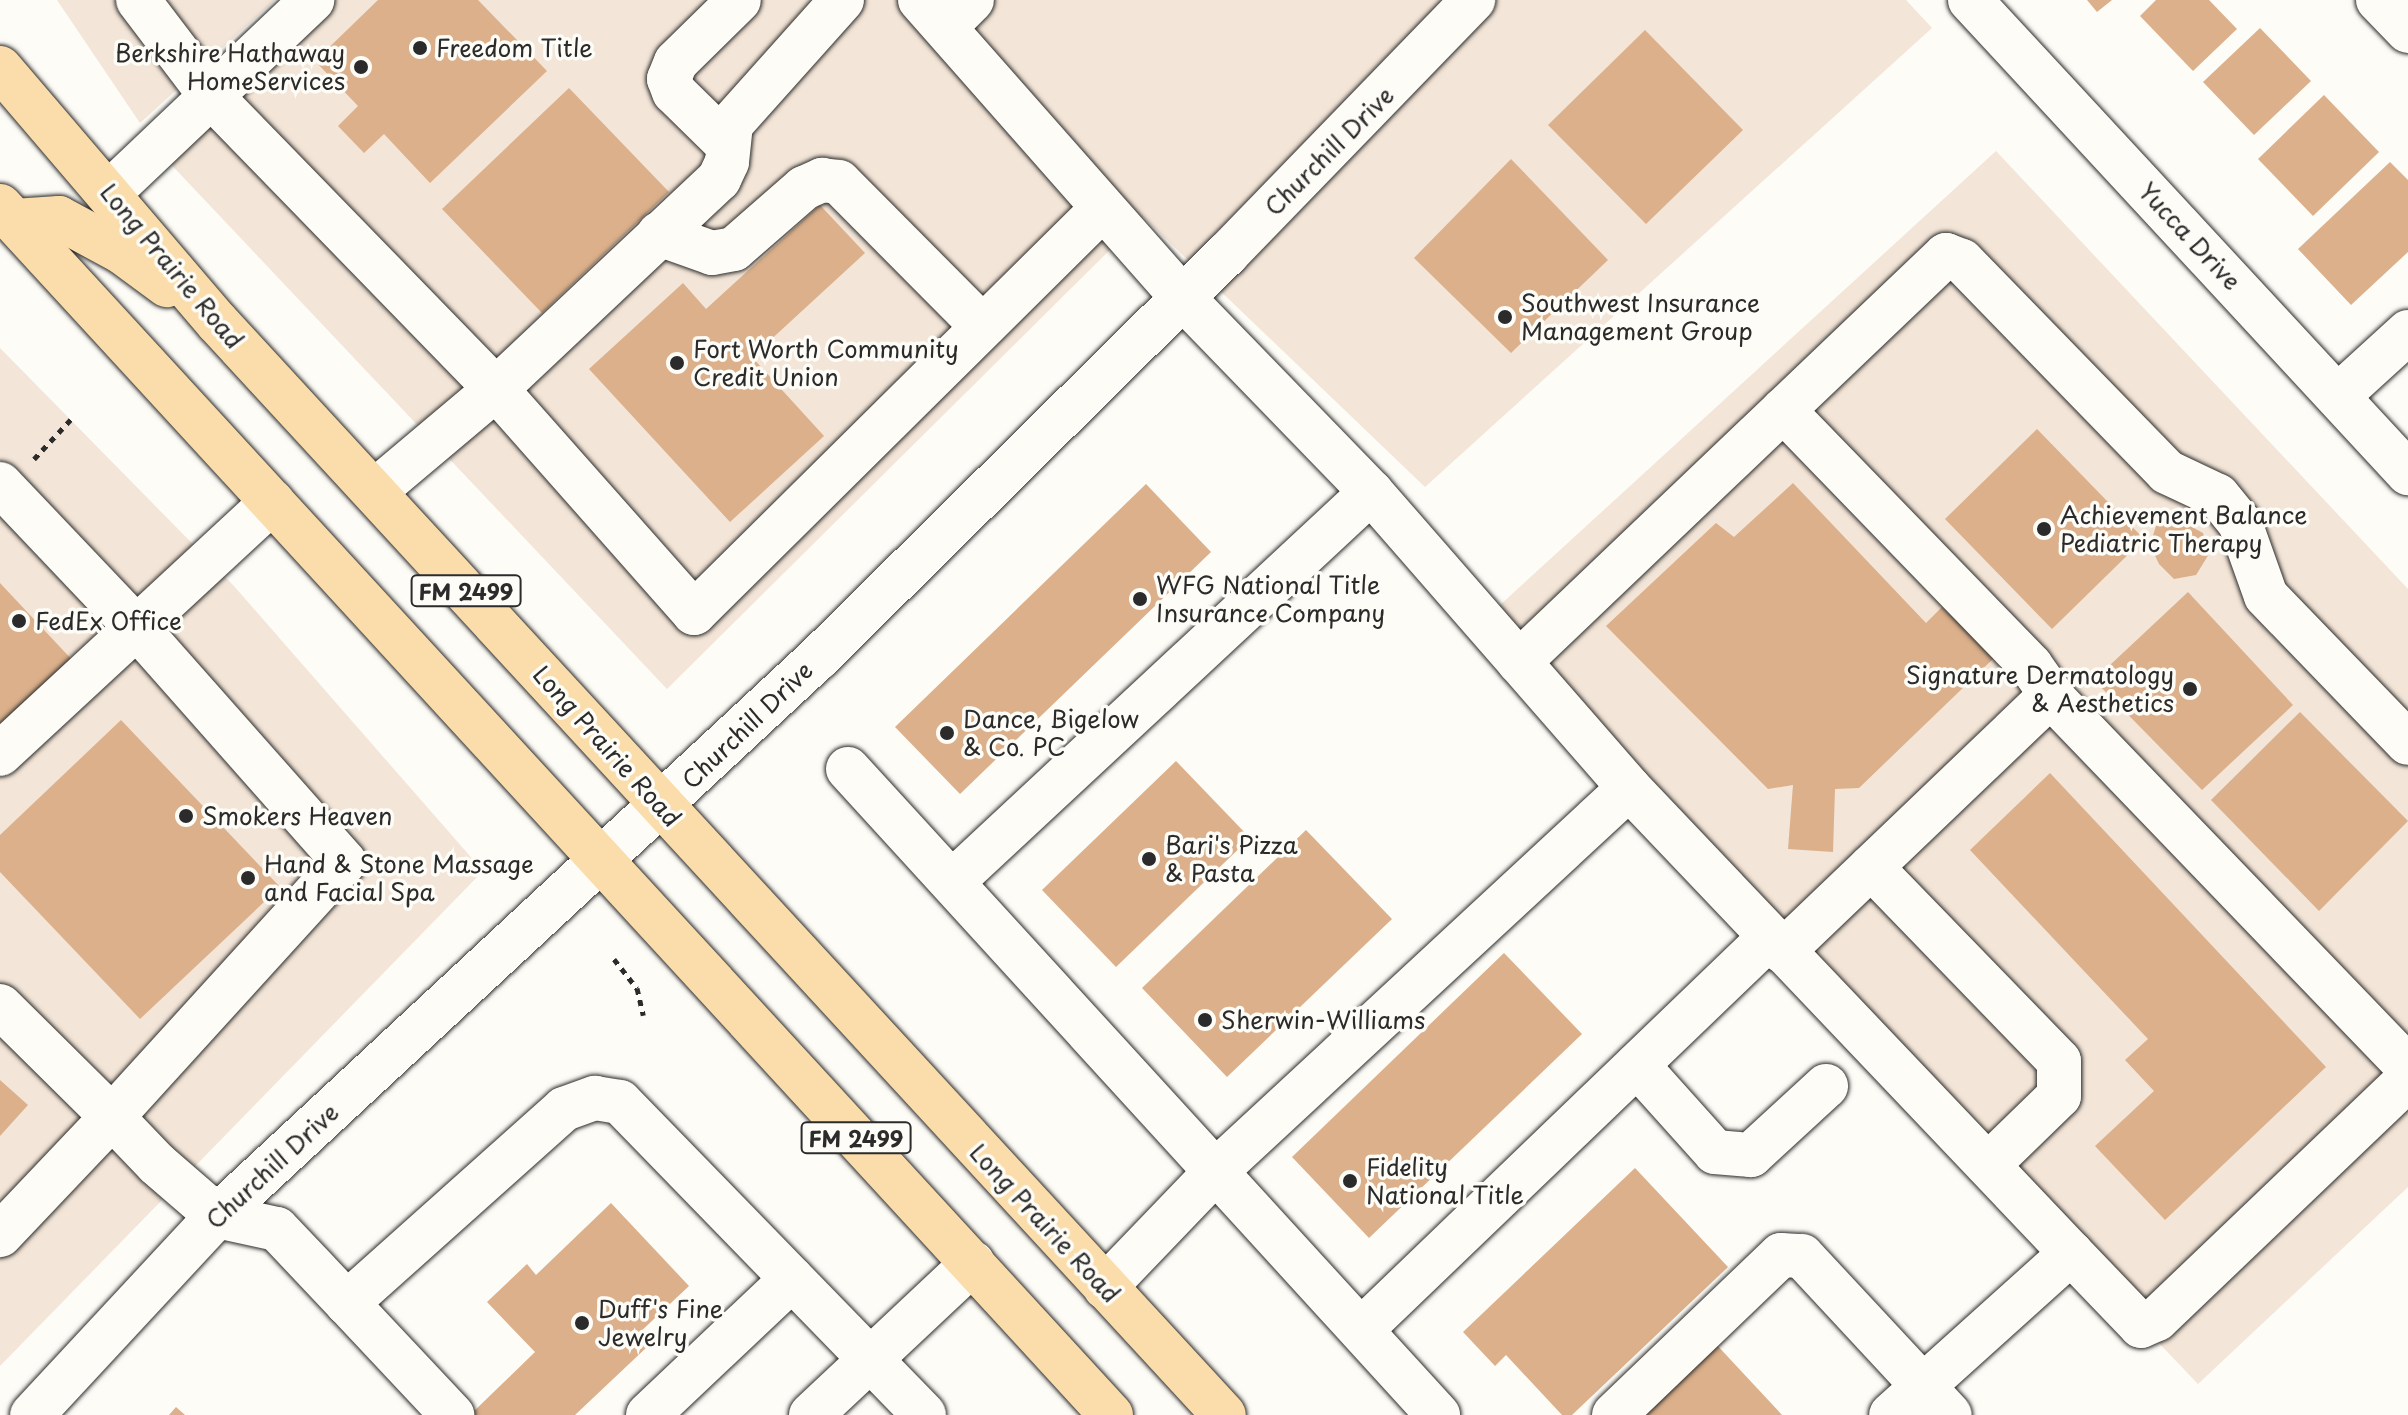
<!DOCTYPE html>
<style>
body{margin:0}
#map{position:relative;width:2408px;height:1415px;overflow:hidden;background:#fdfcf7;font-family:"Playpen Sans",sans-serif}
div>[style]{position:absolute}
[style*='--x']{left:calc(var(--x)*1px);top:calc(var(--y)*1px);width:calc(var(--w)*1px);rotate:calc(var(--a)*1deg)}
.built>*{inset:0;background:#f3e5d7}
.building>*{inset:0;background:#dbb08b}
.path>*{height:5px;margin-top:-2.5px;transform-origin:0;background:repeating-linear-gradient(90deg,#2b2b2b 0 6px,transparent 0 12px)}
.roads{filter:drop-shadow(0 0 2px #2b2b2b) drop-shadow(0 0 2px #2b2b2b)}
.minor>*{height:44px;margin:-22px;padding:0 22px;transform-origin:22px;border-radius:22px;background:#fdfcf7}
.major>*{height:44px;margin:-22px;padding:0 22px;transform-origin:22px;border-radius:22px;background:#faddab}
.dots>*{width:22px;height:22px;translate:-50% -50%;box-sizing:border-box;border:4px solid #fdfcf7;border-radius:50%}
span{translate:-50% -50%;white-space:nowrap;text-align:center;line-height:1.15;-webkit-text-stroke:7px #fdfcf7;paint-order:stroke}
.shield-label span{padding:2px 6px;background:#fdfcf7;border:2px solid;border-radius:6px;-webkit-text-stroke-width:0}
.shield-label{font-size:22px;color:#2b2b2b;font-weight:700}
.poi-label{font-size:24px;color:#2b2b2b}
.left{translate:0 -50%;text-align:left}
.right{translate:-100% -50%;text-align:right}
.street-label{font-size:24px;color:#2b2b2b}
</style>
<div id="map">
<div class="built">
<i style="clip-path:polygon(57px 0,275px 0,140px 123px)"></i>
<i style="clip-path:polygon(332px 0,1906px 0,1932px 28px,1425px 487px,1143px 217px,667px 689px,164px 157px)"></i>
<i style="clip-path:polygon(1996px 151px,2408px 589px,2408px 1187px,2198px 1384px,1476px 627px)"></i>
<i style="clip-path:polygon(0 348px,233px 585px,483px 871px,0 1366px)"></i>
</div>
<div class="building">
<i style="clip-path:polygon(378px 0,478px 0,547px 71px,430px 183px,384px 134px,364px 153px,338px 126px,358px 106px,315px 61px)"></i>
<i style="clip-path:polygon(2087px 0,2112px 0,2097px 12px)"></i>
<i style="clip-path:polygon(2156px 0,2209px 0,2237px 29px,2193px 71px,2140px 16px)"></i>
<i style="clip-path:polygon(2260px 28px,2311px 81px,2254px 135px,2203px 82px)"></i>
<i style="clip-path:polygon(1645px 30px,1743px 130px,1646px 224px,1548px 125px)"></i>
<i style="clip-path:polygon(569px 88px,669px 192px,542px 313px,442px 209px)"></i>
<i style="clip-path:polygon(2324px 95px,2379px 152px,2313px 216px,2258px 159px)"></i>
<i style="clip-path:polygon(1511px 159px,1608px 260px,1511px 353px,1414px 258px)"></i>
<i style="clip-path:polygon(2390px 162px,2408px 180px,2408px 252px,2351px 305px,2298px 249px)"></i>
<i style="clip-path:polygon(820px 205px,865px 253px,752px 357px,824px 436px,730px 522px,589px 369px,683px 283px,706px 309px)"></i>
<i style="clip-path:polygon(2037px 429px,2144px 539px,2052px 629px,1945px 519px)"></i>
<i style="clip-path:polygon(1793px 483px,1926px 623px,1942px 607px,1995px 657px,1859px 788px,1835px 789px,1833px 852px,1788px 849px,1793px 785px,1768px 789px,1606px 626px,1716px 523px,1734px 537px)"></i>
<i style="clip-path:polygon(1146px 484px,1211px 552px,960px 794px,895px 727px)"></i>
<i style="clip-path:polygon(2179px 520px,2203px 533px,2209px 554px,2196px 575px,2174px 579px,2159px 564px,2150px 545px,2156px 526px)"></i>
<i style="clip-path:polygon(0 583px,75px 663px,0 734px)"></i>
<i style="clip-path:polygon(2188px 592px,2293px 705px,2202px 790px,2094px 680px)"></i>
<i style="clip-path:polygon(2300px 712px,2408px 821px,2319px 911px,2211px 800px)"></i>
<i style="clip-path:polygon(121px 720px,280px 887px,140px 1019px,0 872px,0 835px)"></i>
<i style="clip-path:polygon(1176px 761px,1250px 838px,1116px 967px,1042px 890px)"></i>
<i style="clip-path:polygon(2050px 773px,2326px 1067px,2165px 1220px,2095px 1146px,2154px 1091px,2125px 1060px,2148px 1039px,1970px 850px)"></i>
<i style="clip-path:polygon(1306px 830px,1392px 919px,1227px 1077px,1142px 988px)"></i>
<i style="clip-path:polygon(1504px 953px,1582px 1034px,1369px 1238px,1292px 1157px)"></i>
<i style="clip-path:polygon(0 1080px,28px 1105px,0 1136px)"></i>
<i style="clip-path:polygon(1635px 1168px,1728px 1267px,1572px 1415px,1562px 1415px,1506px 1355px,1495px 1366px,1463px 1332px)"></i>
<i style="clip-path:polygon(611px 1203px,689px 1286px,637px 1335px,647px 1347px,575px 1415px,470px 1415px,535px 1352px,487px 1302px,527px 1264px,536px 1275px)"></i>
<i style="clip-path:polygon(1715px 1343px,1782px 1415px,1638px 1415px)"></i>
<i style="clip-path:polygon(176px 1407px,185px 1415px,169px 1415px)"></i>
</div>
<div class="path">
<i style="--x:34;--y:459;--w:59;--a:-47.1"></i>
<i style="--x:614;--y:959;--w:37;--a:52"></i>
<i style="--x:637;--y:988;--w:28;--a:77"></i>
</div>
<div class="roads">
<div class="minor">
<i style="--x:138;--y:0;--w:121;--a:52.8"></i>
<i style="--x:211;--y:96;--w:409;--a:45.8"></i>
<i style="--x:496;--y:389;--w:158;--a:139.9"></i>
<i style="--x:842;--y:0;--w:166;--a:131.8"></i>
<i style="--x:731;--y:124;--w:38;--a:96"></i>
<i style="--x:727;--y:162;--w:19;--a:115"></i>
<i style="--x:719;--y:179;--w:306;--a:136.7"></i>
<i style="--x:496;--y:389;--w:299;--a:48.5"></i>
<i style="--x:694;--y:613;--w:574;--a:-44.72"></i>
<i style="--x:920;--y:0;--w:396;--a:48.6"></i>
<i style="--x:1182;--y:297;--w:272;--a:45.9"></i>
<i style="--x:1371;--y:492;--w:572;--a:137.05"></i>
<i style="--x:1970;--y:0;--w:645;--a:47.2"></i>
<i style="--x:2378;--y:0;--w:43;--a:45.9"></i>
<i style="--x:945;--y:27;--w:38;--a:-45"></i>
<i style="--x:725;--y:142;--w:71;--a:-135.6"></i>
<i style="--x:674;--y:92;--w:14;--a:-111"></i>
<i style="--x:669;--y:79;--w:18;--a:-68"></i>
<i style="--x:676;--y:62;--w:88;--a:-44.5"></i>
<i style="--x:110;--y:192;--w:279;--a:-43.5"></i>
<i style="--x:659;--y:234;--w:56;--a:19.7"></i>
<i style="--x:712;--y:253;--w:22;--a:-10"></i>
<i style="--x:734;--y:249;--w:93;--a:-41.1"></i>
<i style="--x:804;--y:188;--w:20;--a:-24"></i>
<i style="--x:822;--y:180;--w:17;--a:7"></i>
<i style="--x:839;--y:182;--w:203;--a:45.2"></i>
<i style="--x:2338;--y:396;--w:95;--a:-42.4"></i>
<i style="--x:1783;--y:410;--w:356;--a:45.9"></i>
<i style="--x:2031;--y:666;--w:35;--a:55"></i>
<i style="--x:2051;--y:695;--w:371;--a:136.3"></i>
<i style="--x:0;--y:484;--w:214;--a:46.5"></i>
<i style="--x:147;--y:639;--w:298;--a:48.5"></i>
<i style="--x:344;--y:862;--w:345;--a:132.3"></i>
<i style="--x:112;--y:1117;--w:65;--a:46.2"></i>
<i style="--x:157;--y:1164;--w:79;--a:40.9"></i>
<i style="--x:217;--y:1216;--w:61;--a:12.2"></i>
<i style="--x:277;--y:1229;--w:102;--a:46.6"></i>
<i style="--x:347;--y:1303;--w:291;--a:-41.8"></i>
<i style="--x:564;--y:1109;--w:33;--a:-20"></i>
<i style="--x:595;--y:1098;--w:25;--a:9"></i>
<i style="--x:620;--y:1102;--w:436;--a:45.8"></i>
<i style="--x:1371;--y:492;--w:393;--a:48.9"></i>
<i style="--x:1629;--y:788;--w:642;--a:46.45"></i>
<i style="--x:2071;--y:1253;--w:242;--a:138"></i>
<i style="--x:1519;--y:662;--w:590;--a:-43.63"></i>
<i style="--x:1946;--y:255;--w:17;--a:21"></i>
<i style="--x:1962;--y:261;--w:294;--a:45.8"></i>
<i style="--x:2167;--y:472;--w:56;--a:25.2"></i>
<i style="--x:2218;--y:496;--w:35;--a:51"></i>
<i style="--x:2240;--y:523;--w:77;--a:70.4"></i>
<i style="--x:2266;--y:596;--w:204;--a:46"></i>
<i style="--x:2049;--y:694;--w:518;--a:46.1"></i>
<i style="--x:0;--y:754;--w:371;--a:-42.8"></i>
<i style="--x:848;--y:769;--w:875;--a:47.59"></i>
<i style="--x:1871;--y:867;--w:270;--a:45.9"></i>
<i style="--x:2059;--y:1061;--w:35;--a:90"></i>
<i style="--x:2059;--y:1096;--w:99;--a:135.8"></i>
<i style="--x:0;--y:1006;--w:158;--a:44.7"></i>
<i style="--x:112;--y:1117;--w:163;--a:133.5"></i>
<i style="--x:1637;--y:1065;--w:117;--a:48.1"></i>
<i style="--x:1715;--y:1152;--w:36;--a:5"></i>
<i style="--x:1751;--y:1155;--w:102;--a:-42.6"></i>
<i style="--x:2071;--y:1253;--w:101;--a:46.2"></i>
<i style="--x:2141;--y:1326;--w:17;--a:-24"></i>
<i style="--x:2157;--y:1319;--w:347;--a:-43.7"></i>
<i style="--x:1105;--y:1287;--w:163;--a:-46.2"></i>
<i style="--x:1218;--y:1169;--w:560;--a:-42.83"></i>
<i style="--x:347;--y:1303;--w:154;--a:46.8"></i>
<i style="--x:1362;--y:1329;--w:566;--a:-43.85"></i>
<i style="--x:32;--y:1415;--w:272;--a:-47.1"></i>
<i style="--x:217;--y:1216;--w:820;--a:-42.88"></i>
<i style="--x:818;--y:658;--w:575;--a:-44.65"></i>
<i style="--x:1227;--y:254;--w:354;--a:-45.9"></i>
<i style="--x:648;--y:1415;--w:198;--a:-43.4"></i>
<i style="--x:811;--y:1415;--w:222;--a:-43.2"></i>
<i style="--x:1614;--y:1415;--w:231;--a:-43.8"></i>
<i style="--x:1781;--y:1255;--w:21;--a:3"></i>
<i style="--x:1802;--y:1256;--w:217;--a:47.1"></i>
</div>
<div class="major">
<i style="--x:0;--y:68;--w:334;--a:49.5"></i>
<i style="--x:217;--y:322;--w:1486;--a:47.35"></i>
<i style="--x:0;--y:206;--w:1642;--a:47.42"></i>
<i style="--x:14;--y:221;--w:45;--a:-3.8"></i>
<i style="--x:59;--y:218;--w:72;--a:28.4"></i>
<i style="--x:122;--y:252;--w:56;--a:36.3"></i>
</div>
</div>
<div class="dots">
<i style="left:420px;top:48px;background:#2b2b2b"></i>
<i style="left:361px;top:67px;background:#2b2b2b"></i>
<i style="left:1505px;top:317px;background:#2b2b2b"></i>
<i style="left:677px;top:363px;background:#2b2b2b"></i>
<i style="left:2044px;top:529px;background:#2b2b2b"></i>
<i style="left:1140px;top:599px;background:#2b2b2b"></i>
<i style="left:19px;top:621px;background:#2b2b2b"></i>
<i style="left:2190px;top:689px;background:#2b2b2b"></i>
<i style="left:947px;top:733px;background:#2b2b2b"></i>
<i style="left:186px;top:816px;background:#2b2b2b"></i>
<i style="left:1149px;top:859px;background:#2b2b2b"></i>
<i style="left:248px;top:878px;background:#2b2b2b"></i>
<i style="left:1205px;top:1020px;background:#2b2b2b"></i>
<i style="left:1350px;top:1181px;background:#2b2b2b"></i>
<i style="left:582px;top:1323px;background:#2b2b2b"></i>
</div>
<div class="shield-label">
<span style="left:466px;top:591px">FM 2499</span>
<span style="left:856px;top:1138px">FM 2499</span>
</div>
<div class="poi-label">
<span class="left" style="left:436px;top:48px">Freedom Title</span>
<span class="right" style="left:345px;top:67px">Berkshire Hathaway<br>HomeServices</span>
<span class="left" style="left:1521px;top:317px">Southwest Insurance<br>Management Group</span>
<span class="left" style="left:693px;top:363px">Fort Worth Community<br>Credit Union</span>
<span class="left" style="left:2060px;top:529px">Achievement Balance<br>Pediatric Therapy</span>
<span class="left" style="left:1156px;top:599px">WFG National Title<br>Insurance Company</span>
<span class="left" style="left:35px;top:621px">FedEx Office</span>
<span class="right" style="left:2174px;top:689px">Signature Dermatology<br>&amp; Aesthetics</span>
<span class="left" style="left:963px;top:733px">Dance, Bigelow<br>&amp; Co. PC</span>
<span class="left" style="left:202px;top:816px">Smokers Heaven</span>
<span class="left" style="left:1165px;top:859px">Bari's Pizza<br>&amp; Pasta</span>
<span class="left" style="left:264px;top:878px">Hand &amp; Stone Massage<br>and Facial Spa</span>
<span class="left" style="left:1221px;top:1020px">Sherwin-Williams</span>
<span class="left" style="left:1366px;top:1181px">Fidelity<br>National Title</span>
<span class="left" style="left:598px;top:1323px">Duff's Fine<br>Jewelry</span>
</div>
<div class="street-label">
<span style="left:1329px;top:151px;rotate:-45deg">Churchill Drive</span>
<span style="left:2190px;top:236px;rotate:47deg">Yucca Drive</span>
<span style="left:172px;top:266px;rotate:50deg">Long Prairie Road</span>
<span style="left:747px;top:725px;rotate:-44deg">Churchill Drive</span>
<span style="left:607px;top:746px;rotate:48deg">Long Prairie Road</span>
<span style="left:272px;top:1166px;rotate:-43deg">Churchill Drive</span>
<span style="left:1045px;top:1223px;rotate:47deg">Long Prairie Road</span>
</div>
</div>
